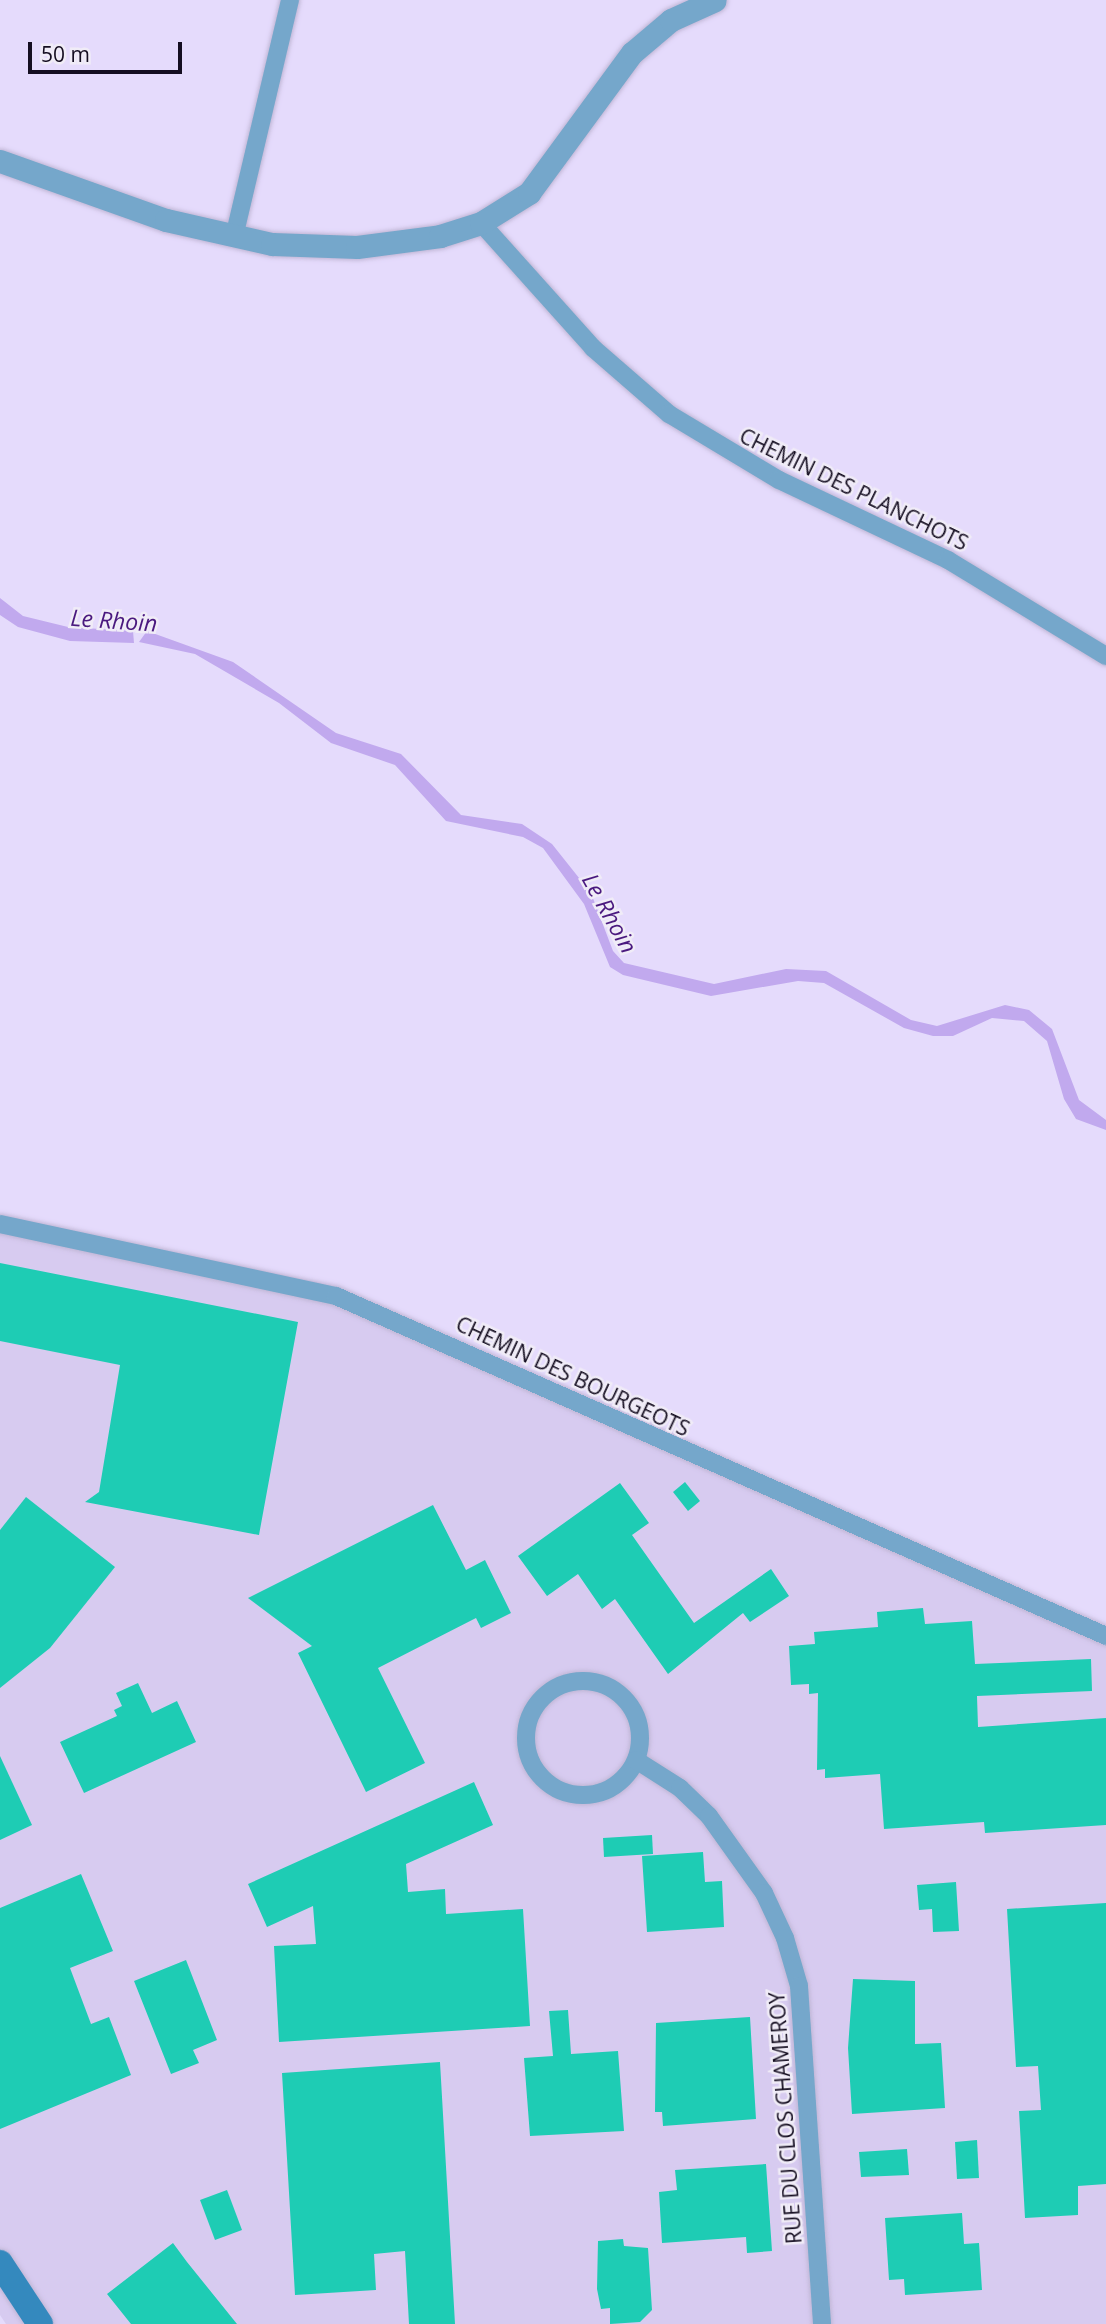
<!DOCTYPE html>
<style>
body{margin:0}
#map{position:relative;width:1106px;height:2324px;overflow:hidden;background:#e5dbfc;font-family:"Open Sans",sans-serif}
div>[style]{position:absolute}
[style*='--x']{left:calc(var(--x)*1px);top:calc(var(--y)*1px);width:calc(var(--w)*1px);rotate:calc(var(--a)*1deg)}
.built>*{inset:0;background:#d7cbf0}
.water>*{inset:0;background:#c1a9ee}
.building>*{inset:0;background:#1eccb4}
.roads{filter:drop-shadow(0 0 2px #c0b6d5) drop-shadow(0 0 2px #c0b6d5)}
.minor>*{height:18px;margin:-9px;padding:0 9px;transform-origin:9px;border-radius:9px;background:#75a7cb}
.minor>.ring{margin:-9px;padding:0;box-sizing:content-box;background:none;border:18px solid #75a7cb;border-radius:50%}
.tertiary>*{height:23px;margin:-11.5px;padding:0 11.5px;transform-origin:11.5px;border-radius:11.5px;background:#75a7cb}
.secondary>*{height:26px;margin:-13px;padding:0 13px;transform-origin:13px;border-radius:13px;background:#3489be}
span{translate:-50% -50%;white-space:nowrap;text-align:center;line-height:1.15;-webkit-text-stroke:5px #f0ecf7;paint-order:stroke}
.street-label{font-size:21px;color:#150e21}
.water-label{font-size:23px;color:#4a197f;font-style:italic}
.scale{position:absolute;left:28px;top:42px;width:154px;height:32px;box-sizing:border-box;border:4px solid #150e21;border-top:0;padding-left:9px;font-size:21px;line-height:24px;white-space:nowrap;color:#150e21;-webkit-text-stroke:5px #f0ecf7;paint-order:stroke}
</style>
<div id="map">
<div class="built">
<i style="clip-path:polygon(0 1216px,317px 1282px,357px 1296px,1106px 1627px,1106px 2324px,6px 2324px,0 2315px)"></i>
</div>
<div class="water">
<i style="clip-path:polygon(0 598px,23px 616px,68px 627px,133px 631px,134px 643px,70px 641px,18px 627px,0 615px)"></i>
<i style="clip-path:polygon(147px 631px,233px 662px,336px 733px,401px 754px,461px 815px,522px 824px,552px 844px,591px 893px,613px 951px,624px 963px,714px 984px,786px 969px,826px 971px,911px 1020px,937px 1026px,1005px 1005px,1029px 1010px,1052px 1029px,1079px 1100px,1106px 1120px,1106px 1130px,1076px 1119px,1064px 1099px,1047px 1041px,1024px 1021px,992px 1018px,953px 1036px,933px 1036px,904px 1028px,824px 983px,798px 981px,711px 996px,623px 975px,610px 967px,584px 904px,543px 848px,523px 837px,446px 821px,395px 765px,331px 743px,279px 703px,195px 654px,139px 642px)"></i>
</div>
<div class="building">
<i style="clip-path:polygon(0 1263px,298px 1322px,259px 1535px,85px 1502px,99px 1492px,120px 1365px,0 1341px)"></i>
<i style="clip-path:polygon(685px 1482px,700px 1501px,688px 1511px,673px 1492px)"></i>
<i style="clip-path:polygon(620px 1483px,649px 1523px,632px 1535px,694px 1623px,771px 1569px,789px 1596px,750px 1622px,743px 1613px,668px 1674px,615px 1599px,602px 1609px,578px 1574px,547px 1596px,518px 1556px)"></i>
<i style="clip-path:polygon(26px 1497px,115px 1567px,50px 1648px,0 1688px,0 1530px)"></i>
<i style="clip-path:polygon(433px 1505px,466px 1570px,485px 1560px,511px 1613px,481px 1628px,476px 1618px,378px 1668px,425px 1763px,366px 1792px,298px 1653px,312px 1646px,248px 1598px)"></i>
<i style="clip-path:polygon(923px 1608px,925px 1624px,972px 1621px,975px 1664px,1091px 1659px,1092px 1691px,977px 1696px,978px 1727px,1106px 1718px,1106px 1825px,985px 1833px,984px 1822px,884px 1829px,880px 1774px,825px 1778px,825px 1769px,817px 1770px,818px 1693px,809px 1694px,809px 1684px,791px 1685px,789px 1646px,815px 1644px,814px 1632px,878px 1627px,877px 1612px)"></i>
<i style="clip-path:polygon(138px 1683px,152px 1713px,177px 1701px,196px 1742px,84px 1793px,60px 1742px,117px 1716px,114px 1710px,122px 1706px,116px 1693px)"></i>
<i style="clip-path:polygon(0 1756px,32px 1825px,0 1840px)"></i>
<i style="clip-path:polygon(474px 1782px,493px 1825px,406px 1864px,408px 1892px,445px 1889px,446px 1914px,523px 1909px,530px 2026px,279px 2042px,274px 1946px,316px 1944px,313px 1906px,267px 1927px,248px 1884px)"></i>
<i style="clip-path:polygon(652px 1835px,653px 1854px,604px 1857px,603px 1838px)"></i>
<i style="clip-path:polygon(703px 1852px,705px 1882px,722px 1881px,724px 1927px,647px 1932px,642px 1856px)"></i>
<i style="clip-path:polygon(81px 1874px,113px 1951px,70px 1968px,91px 2024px,109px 2017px,131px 2075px,0 2129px,0 1908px)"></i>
<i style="clip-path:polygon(956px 1882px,959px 1931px,933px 1932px,932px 1909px,919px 1910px,917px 1885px)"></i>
<i style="clip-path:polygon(1106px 1903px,1106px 2184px,1078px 2186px,1078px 2215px,1025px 2218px,1019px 2111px,1041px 2110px,1038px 2066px,1016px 2067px,1007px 1909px)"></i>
<i style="clip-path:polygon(186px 1960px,217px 2040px,193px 2050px,199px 2063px,171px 2074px,134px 1981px)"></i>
<i style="clip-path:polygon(853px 1979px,915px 1981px,915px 2044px,941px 2043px,945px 2108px,852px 2114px,848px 2048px)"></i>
<i style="clip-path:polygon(568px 2010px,571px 2054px,618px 2051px,624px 2131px,530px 2136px,524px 2058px,553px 2056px,549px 2011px)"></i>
<i style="clip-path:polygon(750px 2017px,756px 2119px,663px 2126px,662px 2112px,655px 2112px,656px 2023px)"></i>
<i style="clip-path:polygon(440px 2062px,455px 2324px,409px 2324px,405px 2251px,374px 2254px,376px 2290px,295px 2295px,282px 2073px)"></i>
<i style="clip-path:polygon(977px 2140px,979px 2178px,957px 2179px,955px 2142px)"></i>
<i style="clip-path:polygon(907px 2149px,909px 2175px,861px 2177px,859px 2152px)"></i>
<i style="clip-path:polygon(766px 2164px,772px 2251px,747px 2253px,746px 2237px,662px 2243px,659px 2192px,677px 2190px,675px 2170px)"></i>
<i style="clip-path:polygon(227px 2190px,242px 2230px,215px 2240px,200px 2200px)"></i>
<i style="clip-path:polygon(962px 2213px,964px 2244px,979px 2243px,982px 2290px,905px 2295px,904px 2279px,889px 2280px,885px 2218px)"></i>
<i style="clip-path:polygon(623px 2239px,624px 2246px,648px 2248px,652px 2310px,640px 2322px,610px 2324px,610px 2308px,601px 2309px,597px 2289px,598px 2241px)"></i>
<i style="clip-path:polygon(173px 2243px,187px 2262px,237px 2324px,131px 2324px,107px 2294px)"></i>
</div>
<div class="roads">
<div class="minor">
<i style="--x:481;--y:223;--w:168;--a:48.1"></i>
<i style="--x:593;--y:348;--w:101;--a:41"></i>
<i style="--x:669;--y:414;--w:128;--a:31"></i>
<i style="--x:779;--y:480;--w:187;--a:25.3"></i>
<i style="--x:948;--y:560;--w:185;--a:31.3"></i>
<i style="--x:234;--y:237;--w:244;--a:-76.7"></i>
<i style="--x:0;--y:1224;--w:344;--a:12.1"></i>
<i style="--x:336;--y:1296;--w:842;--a:23.82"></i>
<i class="ring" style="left:526px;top:1681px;width:96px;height:96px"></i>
<i style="--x:636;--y:1760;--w:52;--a:32.5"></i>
<i style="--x:680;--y:1788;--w:40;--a:44"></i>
<i style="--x:709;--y:1816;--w:95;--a:54.5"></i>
<i style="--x:764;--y:1893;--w:50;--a:65"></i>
<i style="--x:785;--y:1938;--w:50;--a:73.7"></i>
<i style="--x:799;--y:1986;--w:339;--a:86.1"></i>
</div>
<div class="tertiary">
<i style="--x:0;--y:161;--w:176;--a:19.6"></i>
<i style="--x:166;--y:220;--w:109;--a:12.8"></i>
<i style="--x:272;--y:244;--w:85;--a:2"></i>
<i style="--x:357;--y:247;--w:84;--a:-7.5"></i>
<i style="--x:440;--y:236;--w:43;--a:-17.6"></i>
<i style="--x:481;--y:223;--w:57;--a:-32"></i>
<i style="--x:529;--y:193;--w:174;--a:-53.7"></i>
<i style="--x:632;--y:53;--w:51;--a:-40.2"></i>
<i style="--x:671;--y:20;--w:48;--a:-24.4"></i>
</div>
<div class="secondary">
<i style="--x:0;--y:2263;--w:73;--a:56.7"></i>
</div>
</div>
<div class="street-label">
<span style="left:854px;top:489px;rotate:26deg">CHEMIN DES PLANCHOTS</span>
<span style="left:573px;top:1376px;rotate:25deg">CHEMIN DES BOURGEOTS</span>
<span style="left:785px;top:2118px;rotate:-94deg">RUE DU CLOS CHAMEROY</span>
</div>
<div class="water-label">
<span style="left:114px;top:620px;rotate:4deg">Le Rhoin</span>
<span style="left:610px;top:913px;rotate:61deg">Le Rhoin</span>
</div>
<div class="scale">50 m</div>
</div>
